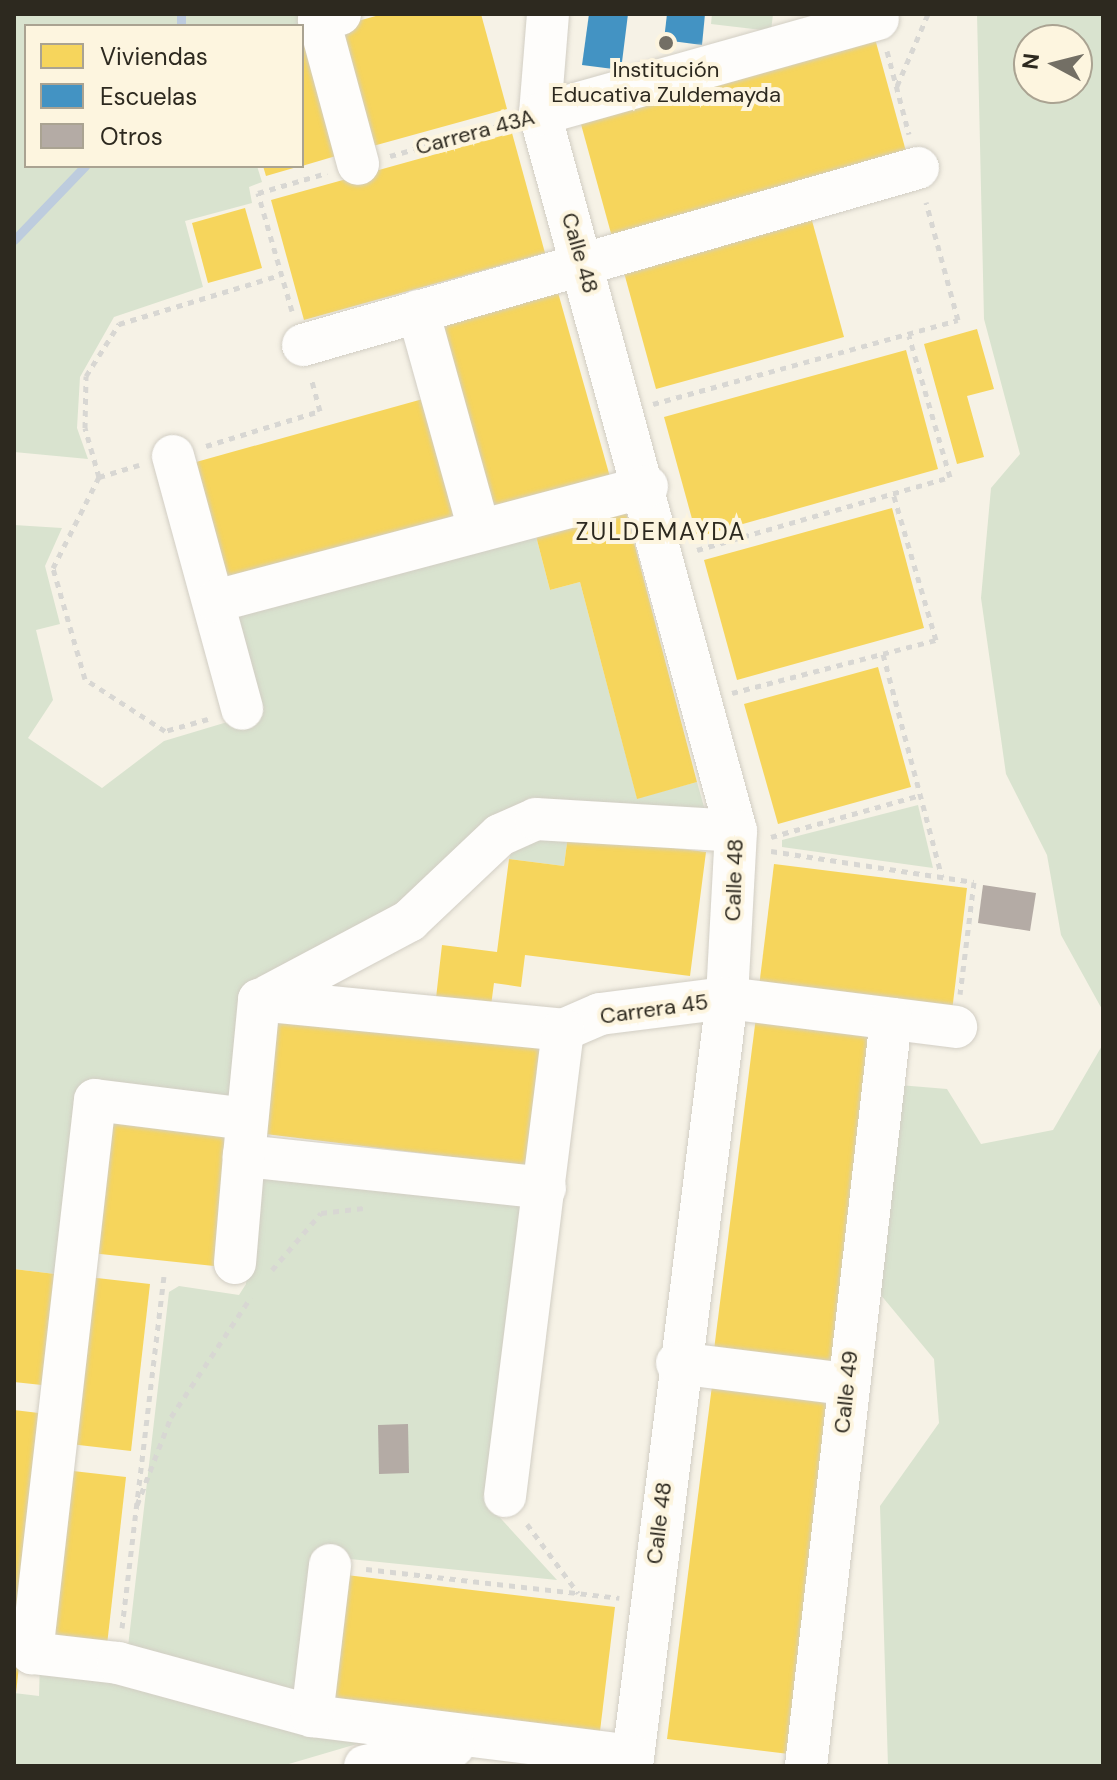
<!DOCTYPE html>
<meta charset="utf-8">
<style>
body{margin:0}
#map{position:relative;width:1117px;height:1780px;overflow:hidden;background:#f6f2e6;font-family:"DM Sans",sans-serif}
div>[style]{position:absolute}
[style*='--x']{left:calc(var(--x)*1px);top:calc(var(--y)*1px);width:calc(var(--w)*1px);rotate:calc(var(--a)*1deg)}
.green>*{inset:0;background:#d9e3cf}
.homes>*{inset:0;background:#f6d55c}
.schools>*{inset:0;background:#4393c3}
.stream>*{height:9px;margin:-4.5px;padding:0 4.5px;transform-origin:4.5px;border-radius:4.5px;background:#bdccde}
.building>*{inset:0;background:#b4aba5}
.path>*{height:5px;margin-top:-2.5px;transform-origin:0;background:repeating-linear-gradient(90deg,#d8d7d3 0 6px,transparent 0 12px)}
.roads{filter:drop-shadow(0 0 2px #d2cec4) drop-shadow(0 0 2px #d2cec4)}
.minor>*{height:42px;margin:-21px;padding:0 21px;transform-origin:21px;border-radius:21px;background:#fefdfb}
.dots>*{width:22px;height:22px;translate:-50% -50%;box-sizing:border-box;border:4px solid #fdf5df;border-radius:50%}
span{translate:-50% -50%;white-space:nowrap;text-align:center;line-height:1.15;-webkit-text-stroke:8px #fdf5df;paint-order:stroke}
.poi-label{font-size:22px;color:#2d291f}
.street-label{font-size:22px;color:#2d291f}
.neighbourhood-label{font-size:24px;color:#2d291f;letter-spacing:2px}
.frame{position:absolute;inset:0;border:16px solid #2d291f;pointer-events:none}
.legend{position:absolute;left:24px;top:24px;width:280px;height:144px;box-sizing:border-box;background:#fdf5df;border:2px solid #aaa392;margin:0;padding:10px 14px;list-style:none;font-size:24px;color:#2d291f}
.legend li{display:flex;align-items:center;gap:16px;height:40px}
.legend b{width:40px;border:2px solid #aaa392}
.north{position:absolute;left:1013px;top:24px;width:80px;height:80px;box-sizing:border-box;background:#fdf5df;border:2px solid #aaa392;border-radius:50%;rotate:277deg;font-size:22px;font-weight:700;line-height:32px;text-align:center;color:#2d291f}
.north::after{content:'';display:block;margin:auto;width:28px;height:36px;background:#736f65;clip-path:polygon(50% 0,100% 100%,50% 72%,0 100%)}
</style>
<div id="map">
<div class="green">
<i style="clip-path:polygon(14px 14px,303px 14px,306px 24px,26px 26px,26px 166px,257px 166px,262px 182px,249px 187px,252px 203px,185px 221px,203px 287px,114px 317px,80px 377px,77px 428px,88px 459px,14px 452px)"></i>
<i style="clip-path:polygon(712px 14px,773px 14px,771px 31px,711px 24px)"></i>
<i style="clip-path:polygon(evenodd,977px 14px,1103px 14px,1103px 1011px,1061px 935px,1047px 855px,1006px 774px,981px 598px,991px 488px,1020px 454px,984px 319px,977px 14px,1029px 40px,1077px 40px,1077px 88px,1029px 88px,1029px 40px)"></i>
<i style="clip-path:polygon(14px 525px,62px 528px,45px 566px,60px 624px,36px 630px,53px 700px,28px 738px,102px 788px,164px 741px,254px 714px,228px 612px,536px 536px,550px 590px,580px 582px,637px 798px,697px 782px,706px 814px,532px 802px,360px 941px,235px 1108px,63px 1275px,14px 1269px)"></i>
<i style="clip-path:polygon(918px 805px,933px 868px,782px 847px,782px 840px)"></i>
<i style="clip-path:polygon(543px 833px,568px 835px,564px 866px,509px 859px,513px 846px)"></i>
<i style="clip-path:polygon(1103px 1044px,1103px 1766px,888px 1766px,880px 1506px,939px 1423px,934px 1359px,875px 1288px,899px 1085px,947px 1089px,981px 1144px,1053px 1130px)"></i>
<i style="clip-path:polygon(272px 1174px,522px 1199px,493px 1510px,557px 1580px,330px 1557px,367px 1741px,282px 1766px,14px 1766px,14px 1693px,39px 1696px,40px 1661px,126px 1664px,169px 1292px,179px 1286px,239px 1295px,246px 1284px,255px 1186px)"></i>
</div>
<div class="homes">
<i style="clip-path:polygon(383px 14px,481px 14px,507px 109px,373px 146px,340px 26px)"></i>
<i style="clip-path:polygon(874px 35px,907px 155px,612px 237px,579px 117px)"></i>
<i style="clip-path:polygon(302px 36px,346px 153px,302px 166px)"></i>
<i style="clip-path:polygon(512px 133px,545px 253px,304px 320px,271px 200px)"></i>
<i style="clip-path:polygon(263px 166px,297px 166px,297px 167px,266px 176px)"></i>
<i style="clip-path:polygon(245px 208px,262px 268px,208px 283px,192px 223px)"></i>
<i style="clip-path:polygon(811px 217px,844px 337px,656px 389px,623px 269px)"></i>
<i style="clip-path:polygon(557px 289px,610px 477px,491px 511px,438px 323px)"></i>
<i style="clip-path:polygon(977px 329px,994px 389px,967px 396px,984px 457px,957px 464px,924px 344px)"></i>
<i style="clip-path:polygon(906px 350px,938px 469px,697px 537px,664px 417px)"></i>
<i style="clip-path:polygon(430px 397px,463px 517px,222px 584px,189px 464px)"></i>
<i style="clip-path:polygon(892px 508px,924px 628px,737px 680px,704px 560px)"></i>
<i style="clip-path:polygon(626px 512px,697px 782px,637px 799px,580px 582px,550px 590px,536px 536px)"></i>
<i style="clip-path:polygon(878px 667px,911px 787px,778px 824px,744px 704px)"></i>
<i style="clip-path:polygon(568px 835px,706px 852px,690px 976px,525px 955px,521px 987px,494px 983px,490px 1013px,435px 1007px,442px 945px,497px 952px,509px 859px,564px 866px)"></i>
<i style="clip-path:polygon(774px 864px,967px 888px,952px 1011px,759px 987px)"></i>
<i style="clip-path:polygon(272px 1009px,549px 1043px,534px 1167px,257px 1133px)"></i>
<i style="clip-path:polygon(756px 1017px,878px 1032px,837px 1365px,714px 1350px)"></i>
<i style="clip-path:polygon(106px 1113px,229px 1126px,214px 1266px,91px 1253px)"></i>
<i style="clip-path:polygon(14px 1269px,63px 1275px,51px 1386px,14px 1382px)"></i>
<i style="clip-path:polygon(88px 1277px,150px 1284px,131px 1451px,70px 1444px)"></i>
<i style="clip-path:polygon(713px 1378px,835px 1393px,789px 1754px,667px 1739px)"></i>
<i style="clip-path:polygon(14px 1410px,47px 1414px,16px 1693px,14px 1692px)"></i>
<i style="clip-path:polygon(64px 1470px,126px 1477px,107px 1645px,45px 1638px)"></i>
<i style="clip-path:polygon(338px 1574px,615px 1607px,600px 1731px,323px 1698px)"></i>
</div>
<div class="schools">
<i style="clip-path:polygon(589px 14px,628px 14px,621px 70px,582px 65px)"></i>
<i style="clip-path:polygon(667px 14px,705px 14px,702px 45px,664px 40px)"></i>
</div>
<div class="stream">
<i style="--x:181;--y:26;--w:12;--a:-90"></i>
<i style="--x:14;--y:240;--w:103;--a:-46.2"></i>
</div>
<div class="building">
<i style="clip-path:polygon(983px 885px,1036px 893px,1030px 931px,978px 923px)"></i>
<i style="clip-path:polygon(408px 1424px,409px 1473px,379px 1474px,378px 1425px)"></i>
</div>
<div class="path">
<i style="--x:887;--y:51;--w:86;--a:75.2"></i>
<i style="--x:897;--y:86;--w:78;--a:-66.7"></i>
<i style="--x:390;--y:156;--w:123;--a:-15.6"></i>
<i style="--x:292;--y:311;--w:123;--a:-106.1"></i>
<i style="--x:258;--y:193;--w:72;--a:-16.2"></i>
<i style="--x:653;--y:404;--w:316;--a:-15.4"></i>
<i style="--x:958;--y:320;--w:122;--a:-105.2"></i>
<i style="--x:206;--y:446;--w:119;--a:-17.1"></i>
<i style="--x:320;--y:411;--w:34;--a:-105"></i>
<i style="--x:99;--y:477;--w:42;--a:-16.7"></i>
<i style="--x:697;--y:550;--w:263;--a:-16.1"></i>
<i style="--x:950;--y:477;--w:147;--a:-106.2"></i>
<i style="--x:883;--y:654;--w:231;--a:75.2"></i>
<i style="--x:732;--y:693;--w:211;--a:-14.6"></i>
<i style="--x:936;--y:640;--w:153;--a:-106.3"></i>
<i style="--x:208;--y:719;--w:45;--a:164.4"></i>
<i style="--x:165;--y:731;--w:95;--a:-147"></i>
<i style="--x:85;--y:679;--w:116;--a:-106.1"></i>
<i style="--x:53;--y:568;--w:102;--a:-63.2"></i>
<i style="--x:99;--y:477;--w:51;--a:-105.9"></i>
<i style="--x:85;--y:428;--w:52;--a:-88.9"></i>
<i style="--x:86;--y:376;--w:62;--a:-57.6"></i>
<i style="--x:119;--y:324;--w:168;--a:-16.9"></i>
<i style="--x:771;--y:837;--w:155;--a:-15.7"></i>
<i style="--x:771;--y:851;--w:205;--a:8.7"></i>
<i style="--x:974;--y:882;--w:113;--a:97.1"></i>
<i style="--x:272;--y:1270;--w:75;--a:-49.3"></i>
<i style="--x:321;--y:1213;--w:43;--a:-6.6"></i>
<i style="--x:137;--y:1505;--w:94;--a:-68.9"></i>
<i style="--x:171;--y:1417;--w:144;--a:-56.3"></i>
<i style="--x:527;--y:1524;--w:86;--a:53.5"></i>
<i style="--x:366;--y:1569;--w:255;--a:6.5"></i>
<i style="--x:122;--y:1628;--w:354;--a:-83.2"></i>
</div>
<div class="roads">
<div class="minor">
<i style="--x:340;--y:14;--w:22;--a:164"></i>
<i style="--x:319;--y:20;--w:149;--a:74.8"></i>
<i style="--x:548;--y:14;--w:100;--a:94.6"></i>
<i style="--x:540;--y:114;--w:743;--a:74.71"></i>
<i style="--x:736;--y:831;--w:167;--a:93.1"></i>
<i style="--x:727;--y:998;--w:774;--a:97.05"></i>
<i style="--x:540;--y:114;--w:351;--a:-15.7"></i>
<i style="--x:418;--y:311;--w:226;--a:74.4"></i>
<i style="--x:303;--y:345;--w:640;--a:-16.06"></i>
<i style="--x:173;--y:456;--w:262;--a:74.7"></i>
<i style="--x:216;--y:601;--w:446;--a:-14.9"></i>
<i style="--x:268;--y:996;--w:160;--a:-28"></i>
<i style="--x:409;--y:921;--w:125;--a:-43.4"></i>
<i style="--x:500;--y:835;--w:39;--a:-24"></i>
<i style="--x:536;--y:819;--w:200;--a:3.4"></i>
<i style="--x:247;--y:1119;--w:153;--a:-172.9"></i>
<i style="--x:95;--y:1100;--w:557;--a:96.5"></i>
<i style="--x:32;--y:1653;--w:87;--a:6.6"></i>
<i style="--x:118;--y:1663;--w:201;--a:15.3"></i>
<i style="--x:312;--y:1716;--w:323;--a:7.1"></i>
<i style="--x:545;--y:1188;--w:303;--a:-173.9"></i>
<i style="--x:244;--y:1156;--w:157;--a:-84.5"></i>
<i style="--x:259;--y:1000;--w:305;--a:5.6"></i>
<i style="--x:563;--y:1030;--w:40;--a:-23.4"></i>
<i style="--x:600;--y:1014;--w:128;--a:-7.2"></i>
<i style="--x:727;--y:998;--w:231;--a:7.2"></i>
<i style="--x:235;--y:1263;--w:107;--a:-85.2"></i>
<i style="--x:677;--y:1363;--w:170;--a:7.1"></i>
<i style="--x:505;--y:1496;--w:470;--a:-82.9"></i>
<i style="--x:312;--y:1716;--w:152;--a:-83.2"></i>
<i style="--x:365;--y:1766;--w:91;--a:-12.7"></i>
<i style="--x:806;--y:1766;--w:752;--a:-83.51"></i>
</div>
</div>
<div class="dots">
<i style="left:666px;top:43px;background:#736f65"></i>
</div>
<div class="poi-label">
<span style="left:666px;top:82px">Institución<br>Educativa Zuldemayda</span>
</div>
<div class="street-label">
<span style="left:475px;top:132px;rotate:-15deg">Carrera 43A</span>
<span style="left:580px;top:253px;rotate:74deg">Calle 48</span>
<span style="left:734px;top:880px;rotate:-88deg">Calle 48</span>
<span style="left:654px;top:1009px;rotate:-8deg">Carrera 45</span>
<span style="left:846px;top:1392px;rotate:-84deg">Calle 49</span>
<span style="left:659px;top:1523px;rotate:-83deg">Calle 48</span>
</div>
<div class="neighbourhood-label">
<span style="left:661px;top:532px">ZULDEMAYDA</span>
</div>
<div class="frame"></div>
<ul class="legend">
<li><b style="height:22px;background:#f6d55c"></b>Viviendas</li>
<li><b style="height:22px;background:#4393c3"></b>Escuelas</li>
<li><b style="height:22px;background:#b4aba5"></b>Otros</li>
</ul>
<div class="north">N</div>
</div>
